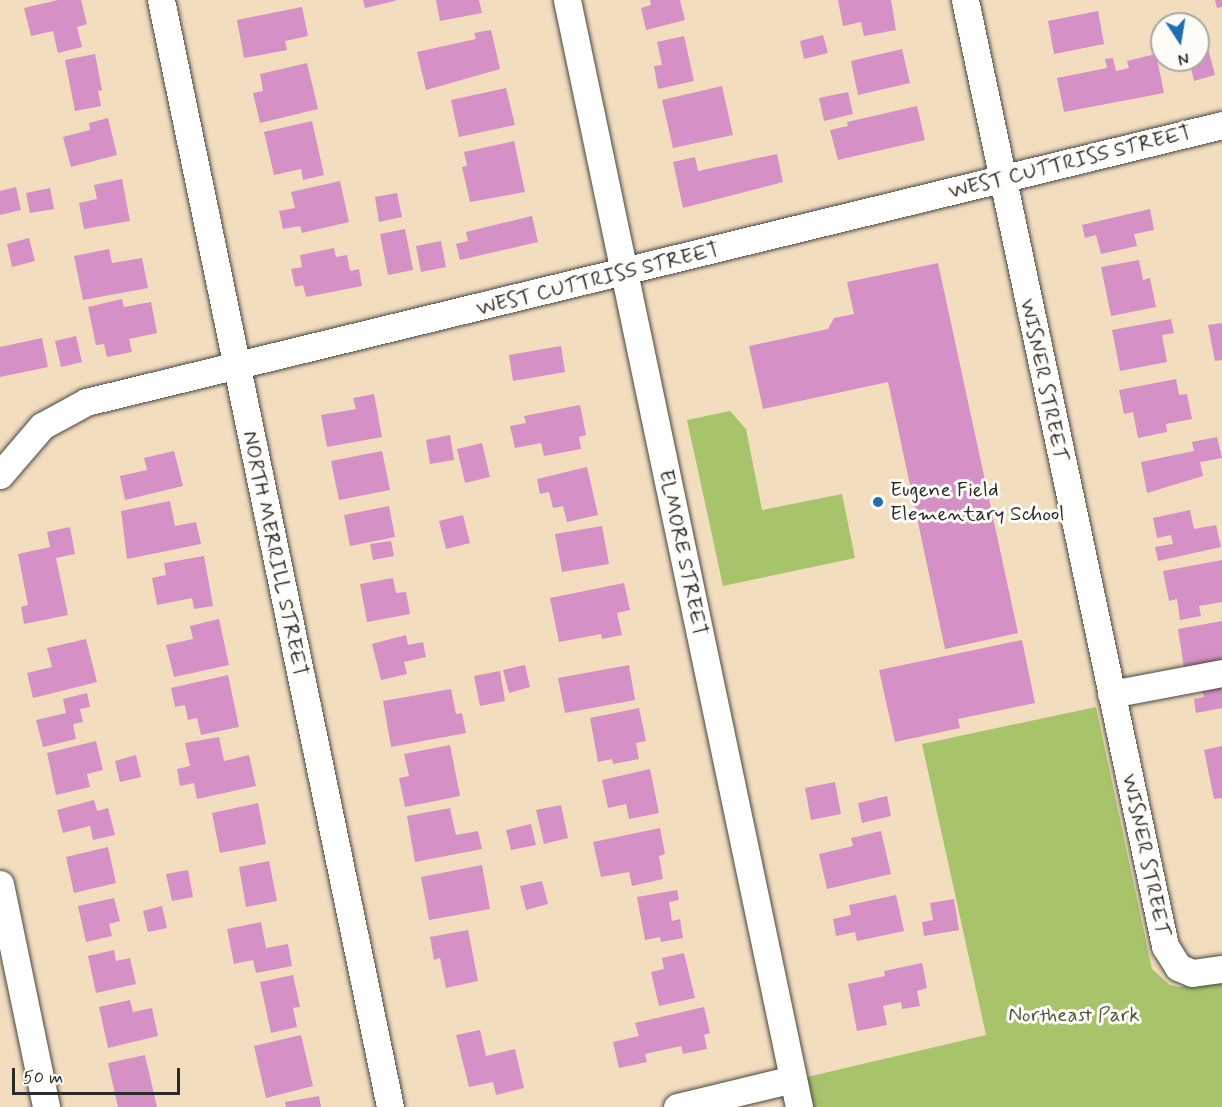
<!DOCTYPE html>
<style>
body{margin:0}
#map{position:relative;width:1222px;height:1107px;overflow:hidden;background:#f2ddbf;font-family:Mynerve,sans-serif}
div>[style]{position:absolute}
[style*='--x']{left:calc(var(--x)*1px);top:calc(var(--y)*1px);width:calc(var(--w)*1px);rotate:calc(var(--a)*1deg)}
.green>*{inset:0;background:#a7c46b}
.building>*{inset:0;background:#d591c5}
.roads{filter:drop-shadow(0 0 2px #494641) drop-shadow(0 0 2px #494641)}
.minor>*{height:27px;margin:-13.5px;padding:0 13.5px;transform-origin:13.5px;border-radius:13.5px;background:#fff}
.dots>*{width:16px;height:16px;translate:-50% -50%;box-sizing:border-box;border:3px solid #fdfcf7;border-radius:50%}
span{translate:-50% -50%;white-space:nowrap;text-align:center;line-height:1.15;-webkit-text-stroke:6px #fdfcf7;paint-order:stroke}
.street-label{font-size:21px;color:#2b2b2b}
.poi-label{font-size:21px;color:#2b2b2b}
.left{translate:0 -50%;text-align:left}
.park-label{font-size:21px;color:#50593e}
.north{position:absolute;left:1150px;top:12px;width:60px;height:60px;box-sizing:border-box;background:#fdfcf7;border:2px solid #a9a8a5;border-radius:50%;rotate:168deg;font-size:16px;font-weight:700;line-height:24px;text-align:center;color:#2b2b2b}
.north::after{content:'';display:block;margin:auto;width:21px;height:27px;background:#1f6fb2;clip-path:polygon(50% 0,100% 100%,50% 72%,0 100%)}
.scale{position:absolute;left:12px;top:1068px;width:168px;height:27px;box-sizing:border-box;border:3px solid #2b2b2b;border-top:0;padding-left:8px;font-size:18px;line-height:21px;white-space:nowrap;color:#2b2b2b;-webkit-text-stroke:4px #fdfcf7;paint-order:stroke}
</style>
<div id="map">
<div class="green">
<i style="clip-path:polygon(730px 411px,746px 429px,762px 510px,842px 494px,855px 558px,723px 586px,687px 420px)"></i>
<i style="clip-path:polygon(1096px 707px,1152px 969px,1170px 985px,1180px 987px,1222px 979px,1222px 1107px,809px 1107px,803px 1078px,986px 1035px,922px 744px)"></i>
</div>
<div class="building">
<i style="clip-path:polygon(58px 0,81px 0,87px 24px,77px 27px,82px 47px,58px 53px,53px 31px,31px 36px,24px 8px)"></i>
<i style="clip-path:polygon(363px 0,395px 0,395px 1px,365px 8px)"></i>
<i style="clip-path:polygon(436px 0,479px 0,482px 13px,440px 21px)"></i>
<i style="clip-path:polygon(650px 0,680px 0,685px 20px,646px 30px,641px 8px,651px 5px)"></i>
<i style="clip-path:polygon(838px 0,891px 0,896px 30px,864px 36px,861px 22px,843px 26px)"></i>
<i style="clip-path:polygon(1215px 0,1222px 0,1222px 7px,1217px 8px)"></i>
<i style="clip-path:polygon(302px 7px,308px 36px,285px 41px,287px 50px,244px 58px,237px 20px)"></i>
<i style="clip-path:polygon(1098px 11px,1104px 44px,1054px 54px,1048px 21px)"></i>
<i style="clip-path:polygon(491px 30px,500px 69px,426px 90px,417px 52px,476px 39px,474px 33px)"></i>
<i style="clip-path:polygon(823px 35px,828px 53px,804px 59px,800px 41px)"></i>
<i style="clip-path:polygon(684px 36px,694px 81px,658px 89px,654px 66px,662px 65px,657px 42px)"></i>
<i style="clip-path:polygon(1208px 48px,1215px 75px,1194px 81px,1189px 60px,1198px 60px,1198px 51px)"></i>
<i style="clip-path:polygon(902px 49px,910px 83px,858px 95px,851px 61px)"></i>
<i style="clip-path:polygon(95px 54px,102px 90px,98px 91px,101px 106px,75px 111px,65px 60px)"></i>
<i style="clip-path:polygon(1156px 54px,1164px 93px,1064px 112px,1057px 78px,1107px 68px,1105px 59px,1113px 58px,1116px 71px,1129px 68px,1127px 61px)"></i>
<i style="clip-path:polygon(307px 63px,318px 109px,260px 123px,253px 93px,263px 91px,260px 74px)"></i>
<i style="clip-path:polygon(722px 86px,733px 135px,673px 148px,662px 100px)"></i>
<i style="clip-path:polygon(506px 88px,515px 125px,459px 137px,451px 100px)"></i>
<i style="clip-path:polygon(848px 92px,853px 114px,824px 121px,819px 98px)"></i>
<i style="clip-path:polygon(917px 106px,925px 140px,838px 160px,830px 130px,848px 126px,847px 122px)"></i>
<i style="clip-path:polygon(108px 118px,117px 155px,71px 167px,63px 137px,90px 130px,89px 123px)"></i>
<i style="clip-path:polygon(312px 121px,324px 175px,303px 180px,301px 169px,274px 175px,264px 132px)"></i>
<i style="clip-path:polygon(514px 141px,525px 192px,470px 202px,462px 167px,467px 166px,464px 152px)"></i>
<i style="clip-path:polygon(777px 154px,783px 182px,683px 208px,673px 162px,695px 157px,698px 171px)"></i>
<i style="clip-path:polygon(122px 179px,130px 221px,84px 229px,79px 203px,97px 199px,94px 185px)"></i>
<i style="clip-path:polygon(340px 181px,349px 222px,302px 233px,300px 226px,283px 229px,279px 211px,295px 208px,291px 192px)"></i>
<i style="clip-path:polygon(16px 187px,21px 210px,0 215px,0 191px)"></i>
<i style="clip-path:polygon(50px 188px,54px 209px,30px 213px,26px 193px)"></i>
<i style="clip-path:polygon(397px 193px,402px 217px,379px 222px,375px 197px)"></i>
<i style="clip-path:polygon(1150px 209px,1154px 230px,1134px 234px,1137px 246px,1101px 254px,1096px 235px,1085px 238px,1082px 225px)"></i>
<i style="clip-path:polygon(532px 216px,538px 242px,460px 260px,456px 244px,468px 241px,466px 232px)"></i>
<i style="clip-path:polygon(405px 229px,413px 270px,388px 275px,380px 234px)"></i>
<i style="clip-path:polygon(29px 238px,35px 261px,12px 267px,7px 244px)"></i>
<i style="clip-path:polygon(441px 241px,446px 267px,421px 272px,416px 246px)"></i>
<i style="clip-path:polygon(334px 248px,336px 257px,347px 255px,350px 271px,359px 269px,362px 286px,306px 297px,303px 285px,295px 287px,291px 269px,302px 267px,300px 255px)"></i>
<i style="clip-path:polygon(109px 249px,112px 263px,142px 258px,148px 288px,83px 300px,74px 256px)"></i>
<i style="clip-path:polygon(1139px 260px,1143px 280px,1150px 278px,1156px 307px,1111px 316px,1101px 267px)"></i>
<i style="clip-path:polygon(938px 263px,1018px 633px,945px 649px,888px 382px,763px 409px,749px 346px,828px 329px,834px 318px,854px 314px,847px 282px)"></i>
<i style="clip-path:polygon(122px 299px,124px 307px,151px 302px,157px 333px,129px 339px,132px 352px,107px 357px,104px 344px,96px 345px,88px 307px)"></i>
<i style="clip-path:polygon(1171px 319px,1174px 333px,1162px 335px,1167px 362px,1120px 371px,1112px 330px)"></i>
<i style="clip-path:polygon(1222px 323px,1222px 360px,1215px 361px,1208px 325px)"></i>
<i style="clip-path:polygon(76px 336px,82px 362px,61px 367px,55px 341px)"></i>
<i style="clip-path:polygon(42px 338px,48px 367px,0 377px,0 347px)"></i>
<i style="clip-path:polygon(561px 346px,565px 372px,513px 381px,509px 355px)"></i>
<i style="clip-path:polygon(1176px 379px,1179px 395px,1187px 394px,1192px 419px,1166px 424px,1167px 432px,1138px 438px,1133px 412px,1124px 414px,1119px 390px)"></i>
<i style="clip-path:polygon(374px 394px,382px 437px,327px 447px,321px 415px,356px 409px,353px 398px)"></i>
<i style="clip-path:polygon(580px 405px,586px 435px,579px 437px,581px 449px,544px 456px,541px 443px,515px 448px,510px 426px,526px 423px,524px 416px)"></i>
<i style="clip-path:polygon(450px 435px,454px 460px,430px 464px,426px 440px)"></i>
<i style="clip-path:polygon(1217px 437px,1222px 458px,1200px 462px,1203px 476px,1147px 493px,1141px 462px,1194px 451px,1192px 442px)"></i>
<i style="clip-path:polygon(482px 443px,490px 477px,465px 483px,457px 449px)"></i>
<i style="clip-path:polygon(174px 451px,183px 486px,125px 500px,120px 476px,147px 470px,144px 458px)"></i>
<i style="clip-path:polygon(382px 451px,390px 490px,339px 500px,331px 461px)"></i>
<i style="clip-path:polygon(587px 467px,598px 515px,567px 522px,563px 506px,553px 508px,549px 492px,540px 494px,537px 479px)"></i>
<i style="clip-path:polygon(170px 501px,175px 526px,196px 522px,201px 544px,127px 559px,121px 511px)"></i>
<i style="clip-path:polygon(389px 506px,395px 537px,350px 546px,344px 515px)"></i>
<i style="clip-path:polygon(1190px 510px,1194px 529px,1216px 525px,1221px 547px,1158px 561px,1155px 547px,1173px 544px,1171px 535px,1157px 538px,1153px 518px)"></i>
<i style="clip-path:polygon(463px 515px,470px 543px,446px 549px,439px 521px)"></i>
<i style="clip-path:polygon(602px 526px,609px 564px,562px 572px,555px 534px)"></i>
<i style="clip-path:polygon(70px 527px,75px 554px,56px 558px,68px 615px,24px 624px,21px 607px,28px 605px,18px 554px,50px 547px,47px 532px)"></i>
<i style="clip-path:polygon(391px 541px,394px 556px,373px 560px,370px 544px)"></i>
<i style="clip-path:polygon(204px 556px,213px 606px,194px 609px,192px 598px,157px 605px,152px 578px,166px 575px,164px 563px)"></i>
<i style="clip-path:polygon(1222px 560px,1222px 602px,1199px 606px,1201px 616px,1180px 620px,1177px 599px,1169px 601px,1163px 571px)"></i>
<i style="clip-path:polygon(393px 578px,396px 593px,406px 592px,410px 614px,367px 622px,360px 584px)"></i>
<i style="clip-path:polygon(624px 583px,630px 610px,617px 613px,622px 635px,602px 639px,601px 634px,559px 642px,550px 598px)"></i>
<i style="clip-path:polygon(219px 619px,229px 665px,174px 677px,166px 645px,193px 639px,190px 626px)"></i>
<i style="clip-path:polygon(1222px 621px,1222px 668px,1185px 675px,1178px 629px)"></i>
<i style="clip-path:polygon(406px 635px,408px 645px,423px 642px,426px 657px,404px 662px,407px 674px,381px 680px,372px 644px)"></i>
<i style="clip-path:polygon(86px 639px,97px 682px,33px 698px,27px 673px,52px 667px,47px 648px)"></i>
<i style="clip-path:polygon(1022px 640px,1035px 703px,958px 719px,960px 728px,895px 742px,879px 670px)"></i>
<i style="clip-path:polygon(525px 665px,530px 687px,509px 693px,503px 670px)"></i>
<i style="clip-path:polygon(629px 665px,635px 700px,565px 713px,558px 678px)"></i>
<i style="clip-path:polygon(500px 671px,505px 701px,480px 706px,474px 676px)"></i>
<i style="clip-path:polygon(228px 675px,239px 727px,201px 735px,197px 718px,188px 720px,185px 705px,175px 707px,171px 688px)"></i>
<i style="clip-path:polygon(1222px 686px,1222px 708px,1196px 713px,1194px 699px,1204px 697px,1202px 690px)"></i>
<i style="clip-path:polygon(451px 689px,456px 714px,462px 713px,466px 733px,391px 747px,383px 701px)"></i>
<i style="clip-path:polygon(87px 693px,90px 707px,80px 709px,83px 722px,73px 724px,76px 739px,43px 747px,36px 720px,66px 713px,63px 699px)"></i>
<i style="clip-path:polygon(639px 708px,646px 741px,636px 743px,639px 759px,613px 764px,612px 759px,598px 762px,590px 718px)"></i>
<i style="clip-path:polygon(219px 737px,224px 761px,249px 755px,256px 786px,197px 799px,194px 783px,180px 786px,177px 769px,190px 766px,185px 743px)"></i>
<i style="clip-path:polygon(96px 741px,103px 770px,87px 774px,90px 787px,56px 795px,47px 753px)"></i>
<i style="clip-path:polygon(450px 745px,460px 796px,405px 807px,399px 778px,409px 776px,404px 754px)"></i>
<i style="clip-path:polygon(1222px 746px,1222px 798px,1214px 799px,1204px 750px)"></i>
<i style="clip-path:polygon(136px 755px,141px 777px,120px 782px,115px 761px)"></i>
<i style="clip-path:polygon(650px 769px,659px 813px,629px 819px,626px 804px,608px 808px,602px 780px)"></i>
<i style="clip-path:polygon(835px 782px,841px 814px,811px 820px,805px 788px)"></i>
<i style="clip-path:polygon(887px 796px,891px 816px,862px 823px,858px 803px)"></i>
<i style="clip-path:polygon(94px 800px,97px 811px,108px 808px,115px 835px,93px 840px,90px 826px,63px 833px,57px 810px)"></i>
<i style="clip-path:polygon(258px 803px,266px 844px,220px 853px,212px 813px)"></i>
<i style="clip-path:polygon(561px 805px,568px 838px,544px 844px,536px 810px)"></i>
<i style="clip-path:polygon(450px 808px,456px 835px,478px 831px,482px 849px,415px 862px,407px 816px)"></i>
<i style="clip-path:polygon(531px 824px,536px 845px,511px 850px,506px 830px)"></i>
<i style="clip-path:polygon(660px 828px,665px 854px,659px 856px,663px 879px,632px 886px,629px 872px,601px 877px,593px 842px)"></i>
<i style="clip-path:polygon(881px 831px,891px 874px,827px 889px,819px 854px,853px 846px,851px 838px)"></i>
<i style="clip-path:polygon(108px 847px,116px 883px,74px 893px,66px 857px)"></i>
<i style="clip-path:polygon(269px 861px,277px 901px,246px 907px,239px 867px)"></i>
<i style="clip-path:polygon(482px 865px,490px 909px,429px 920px,421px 877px)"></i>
<i style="clip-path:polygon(188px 870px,193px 897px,172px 901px,166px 874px)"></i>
<i style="clip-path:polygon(542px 881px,548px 904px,526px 910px,520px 886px)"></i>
<i style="clip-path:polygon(677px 890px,679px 900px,669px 902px,672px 921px,680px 919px,683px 938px,661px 942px,660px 937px,645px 940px,637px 897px)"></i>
<i style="clip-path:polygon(896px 895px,904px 931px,857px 941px,855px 932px,836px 936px,833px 919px,851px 915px,849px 905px)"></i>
<i style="clip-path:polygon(114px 898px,120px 921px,109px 924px,112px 936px,86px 942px,78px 906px)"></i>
<i style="clip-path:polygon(954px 899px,959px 930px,924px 936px,922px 922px,933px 920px,930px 903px)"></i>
<i style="clip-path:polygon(162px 906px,167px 928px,148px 932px,143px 911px)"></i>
<i style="clip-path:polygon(261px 922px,266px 948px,288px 944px,292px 966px,256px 973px,253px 960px,234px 964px,227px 929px)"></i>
<i style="clip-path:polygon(468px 930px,478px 981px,446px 988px,440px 958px,434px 960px,430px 937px)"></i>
<i style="clip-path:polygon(114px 950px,116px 961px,130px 958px,136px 984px,96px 993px,88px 956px)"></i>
<i style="clip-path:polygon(684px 953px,695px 998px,659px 1006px,651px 972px,664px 969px,662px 958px)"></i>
<i style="clip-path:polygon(922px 963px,927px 988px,917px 991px,920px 1006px,902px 1009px,901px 1002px,883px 1006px,887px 1025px,857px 1031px,848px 984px,885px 976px,884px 971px)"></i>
<i style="clip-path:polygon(293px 975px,300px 1007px,293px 1008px,297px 1027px,271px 1033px,260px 982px)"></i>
<i style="clip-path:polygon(130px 1000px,133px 1012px,152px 1008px,158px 1036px,108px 1048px,99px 1007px)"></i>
<i style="clip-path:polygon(704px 1007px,710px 1033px,704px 1035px,707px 1049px,683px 1054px,681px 1046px,645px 1054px,647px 1062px,619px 1068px,613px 1042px,639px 1036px,635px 1023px)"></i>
<i style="clip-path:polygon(480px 1030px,486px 1056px,515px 1049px,524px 1088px,496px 1095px,493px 1082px,469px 1087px,456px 1035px)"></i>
<i style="clip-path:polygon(301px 1035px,313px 1086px,266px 1098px,254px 1046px)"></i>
<i style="clip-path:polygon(145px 1055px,157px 1107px,118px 1107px,108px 1063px)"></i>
<i style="clip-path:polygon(319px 1096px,321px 1107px,286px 1107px,285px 1102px)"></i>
</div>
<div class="roads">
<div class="minor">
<i style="--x:161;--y:0;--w:1130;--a:78.31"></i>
<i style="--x:567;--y:0;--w:1131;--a:78.16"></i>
<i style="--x:965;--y:0;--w:967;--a:78.06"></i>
<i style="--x:1165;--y:946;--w:25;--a:58"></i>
<i style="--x:1178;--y:967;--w:15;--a:23"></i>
<i style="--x:1192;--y:973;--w:30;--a:-8"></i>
<i style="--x:0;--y:475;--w:65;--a:-49.4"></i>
<i style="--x:42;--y:426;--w:50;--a:-28.6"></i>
<i style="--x:86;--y:402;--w:1169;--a:-13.7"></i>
<i style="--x:1111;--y:694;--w:113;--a:-10.7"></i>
<i style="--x:0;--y:884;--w:228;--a:78.3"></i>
<i style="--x:677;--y:1107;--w:119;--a:-13.6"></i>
</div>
</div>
<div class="dots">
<i style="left:878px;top:502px;background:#1f6fb2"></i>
</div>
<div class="street-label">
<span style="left:1070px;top:162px;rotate:-14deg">WEST CUTTRISS STREET</span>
<span style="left:598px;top:279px;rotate:-14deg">WEST CUTTRISS STREET</span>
<span style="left:1044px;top:380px;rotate:78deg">WISNER STREET</span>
<span style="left:683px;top:553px;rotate:78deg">ELMORE STREET</span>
<span style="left:275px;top:554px;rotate:78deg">NORTH MERRILL STREET</span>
<span style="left:1146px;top:855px;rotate:78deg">WISNER STREET</span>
</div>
<div class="poi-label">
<span class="left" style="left:890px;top:502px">Eugene Field<br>Elementary School</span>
</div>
<div class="park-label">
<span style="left:1074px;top:1015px">Northeast Park</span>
</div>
<div class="north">N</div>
<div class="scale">50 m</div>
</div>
